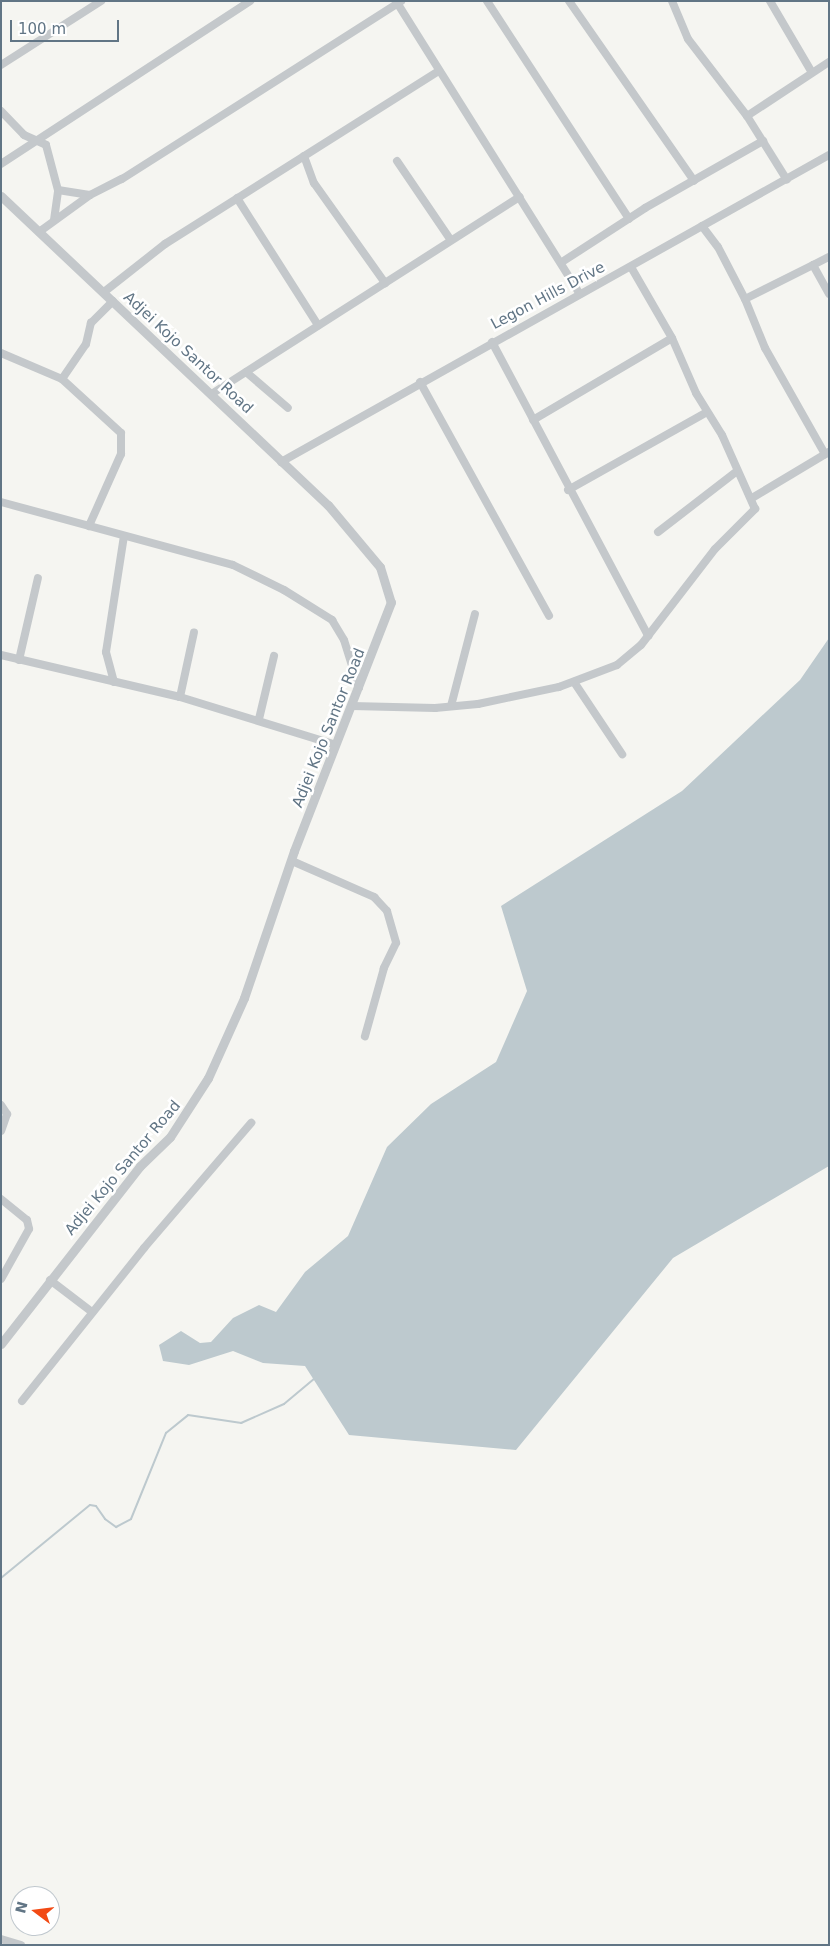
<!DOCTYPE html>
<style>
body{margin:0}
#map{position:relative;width:830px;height:1946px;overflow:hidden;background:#f5f5f1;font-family:"DejaVu Sans",sans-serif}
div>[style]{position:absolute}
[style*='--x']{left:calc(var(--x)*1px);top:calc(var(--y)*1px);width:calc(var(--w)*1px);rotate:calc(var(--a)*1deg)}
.water>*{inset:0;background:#bdc9ce}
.stream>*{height:2px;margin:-1px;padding:0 1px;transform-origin:1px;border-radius:1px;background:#bdc9ce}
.minor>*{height:8px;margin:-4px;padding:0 4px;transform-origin:4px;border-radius:4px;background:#c4c8cb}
.tertiary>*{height:9px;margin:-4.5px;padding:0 4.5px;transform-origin:4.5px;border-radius:4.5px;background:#c4c8cb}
span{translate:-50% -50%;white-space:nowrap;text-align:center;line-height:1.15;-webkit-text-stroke:5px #fff;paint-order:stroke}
.street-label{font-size:15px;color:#617585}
.frame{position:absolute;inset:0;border:2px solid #617585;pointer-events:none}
.north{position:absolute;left:10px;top:1886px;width:50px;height:50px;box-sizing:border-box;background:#fff;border:1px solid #c0c8ce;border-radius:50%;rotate:285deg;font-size:14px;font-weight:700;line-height:20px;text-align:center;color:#617585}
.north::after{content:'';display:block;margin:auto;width:18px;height:22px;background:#f24a14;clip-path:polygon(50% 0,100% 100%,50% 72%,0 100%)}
.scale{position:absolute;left:10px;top:20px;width:109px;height:22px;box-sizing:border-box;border:2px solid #617585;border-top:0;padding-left:6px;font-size:15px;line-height:18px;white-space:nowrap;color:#617585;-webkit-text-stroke:4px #fff;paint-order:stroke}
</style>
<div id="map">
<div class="water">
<i style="clip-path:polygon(829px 638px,829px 1166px,673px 1258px,516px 1450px,349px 1435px,305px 1366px,263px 1363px,233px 1351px,189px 1365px,163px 1361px,159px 1345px,181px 1331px,200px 1343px,211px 1342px,233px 1318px,259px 1305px,276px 1312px,305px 1272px,348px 1236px,387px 1147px,431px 1104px,496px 1062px,527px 991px,501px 906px,682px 791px,800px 680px)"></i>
</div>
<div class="stream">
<i style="--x:1;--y:1578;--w:115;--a:-39.4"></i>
<i style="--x:90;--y:1505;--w:6;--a:9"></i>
<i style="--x:96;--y:1506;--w:16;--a:55"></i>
<i style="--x:105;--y:1519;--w:14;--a:36"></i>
<i style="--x:116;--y:1527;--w:17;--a:-28"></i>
<i style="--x:131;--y:1519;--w:93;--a:-67.9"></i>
<i style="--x:166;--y:1433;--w:28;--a:-39"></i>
<i style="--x:188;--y:1415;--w:54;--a:8.6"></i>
<i style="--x:241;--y:1423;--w:47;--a:-23.8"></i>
<i style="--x:284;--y:1404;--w:39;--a:-40"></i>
</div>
<div class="minor">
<i style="--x:396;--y:1;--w:346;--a:57.9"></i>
<i style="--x:487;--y:1;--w:260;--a:56.9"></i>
<i style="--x:569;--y:1;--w:219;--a:55.2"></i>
<i style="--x:672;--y:1;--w:41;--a:67.2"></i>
<i style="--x:688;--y:39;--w:97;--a:52.5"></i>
<i style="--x:747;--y:116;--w:75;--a:58"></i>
<i style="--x:770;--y:1;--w:81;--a:59.6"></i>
<i style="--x:1;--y:65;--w:119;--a:-32.6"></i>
<i style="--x:1;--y:111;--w:33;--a:46"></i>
<i style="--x:24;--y:135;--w:24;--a:24"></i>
<i style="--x:46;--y:145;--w:47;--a:75.1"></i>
<i style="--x:58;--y:190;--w:32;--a:9"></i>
<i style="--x:747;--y:116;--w:98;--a:-33.4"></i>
<i style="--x:304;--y:156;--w:29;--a:70"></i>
<i style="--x:314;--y:183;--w:123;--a:54.6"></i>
<i style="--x:397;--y:161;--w:94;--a:55.8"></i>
<i style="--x:1;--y:164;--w:298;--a:-33.2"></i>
<i style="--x:237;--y:198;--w:151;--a:57.5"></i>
<i style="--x:54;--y:220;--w:30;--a:-82"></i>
<i style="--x:702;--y:226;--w:26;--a:53"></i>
<i style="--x:718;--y:247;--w:59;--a:62.6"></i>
<i style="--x:745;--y:299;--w:53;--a:67.8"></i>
<i style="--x:765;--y:348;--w:122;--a:60.5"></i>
<i style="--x:39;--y:232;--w:63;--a:-36"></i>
<i style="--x:90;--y:195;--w:36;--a:-27"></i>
<i style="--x:122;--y:179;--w:331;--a:-32.5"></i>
<i style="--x:562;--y:262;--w:99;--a:-33"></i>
<i style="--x:645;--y:208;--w:136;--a:-29.6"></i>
<i style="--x:813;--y:265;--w:18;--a:-27"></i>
<i style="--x:104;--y:292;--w:78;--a:-38.2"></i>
<i style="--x:165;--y:244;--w:324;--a:-32.3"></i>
<i style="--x:745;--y:299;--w:76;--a:-26.6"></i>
<i style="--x:813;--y:265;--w:33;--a:61"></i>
<i style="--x:492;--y:342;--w:333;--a:62"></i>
<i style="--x:1;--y:353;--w:66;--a:23.1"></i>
<i style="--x:62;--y:379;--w:42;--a:-55.6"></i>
<i style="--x:86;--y:344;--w:22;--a:-77"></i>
<i style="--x:91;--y:323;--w:31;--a:-45"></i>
<i style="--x:246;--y:372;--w:55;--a:40.6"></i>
<i style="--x:62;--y:379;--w:80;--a:42.5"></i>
<i style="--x:121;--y:433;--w:21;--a:90"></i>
<i style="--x:121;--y:454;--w:79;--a:114"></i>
<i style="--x:420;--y:382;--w:267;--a:61.1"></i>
<i style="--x:213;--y:393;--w:364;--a:-32.6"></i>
<i style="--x:533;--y:420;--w:161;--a:-30.5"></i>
<i style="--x:281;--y:462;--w:628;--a:-29.26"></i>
<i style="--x:568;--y:490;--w:159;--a:-29.3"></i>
<i style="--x:752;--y:498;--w:90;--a:-30.9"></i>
<i style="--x:1;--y:502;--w:240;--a:15.2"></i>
<i style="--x:233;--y:565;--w:57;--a:26.1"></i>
<i style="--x:284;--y:590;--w:57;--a:32"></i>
<i style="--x:332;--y:620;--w:23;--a:59"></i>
<i style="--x:344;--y:640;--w:50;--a:72.6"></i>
<i style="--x:658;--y:532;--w:98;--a:-37.6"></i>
<i style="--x:1;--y:655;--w:184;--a:13.2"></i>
<i style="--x:180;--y:697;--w:163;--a:17.1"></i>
<i style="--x:19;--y:660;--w:84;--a:-77"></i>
<i style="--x:114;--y:682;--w:31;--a:-105"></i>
<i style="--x:106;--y:652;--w:117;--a:-81.2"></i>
<i style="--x:574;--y:682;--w:87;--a:56.3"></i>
<i style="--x:180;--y:697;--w:66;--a:-77.8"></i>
<i style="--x:352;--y:706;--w:83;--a:1.4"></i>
<i style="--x:435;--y:708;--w:43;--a:-5.3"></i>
<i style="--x:478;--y:704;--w:83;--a:-11.9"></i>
<i style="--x:559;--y:687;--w:62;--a:-20.8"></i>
<i style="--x:617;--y:665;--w:31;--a:-40"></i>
<i style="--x:641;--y:645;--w:121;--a:-52.4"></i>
<i style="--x:715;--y:549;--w:57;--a:-45"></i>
<i style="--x:755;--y:509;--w:81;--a:-114"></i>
<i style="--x:722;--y:435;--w:49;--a:-121.8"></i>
<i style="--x:696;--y:393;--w:60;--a:-113.6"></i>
<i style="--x:672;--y:338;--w:82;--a:-120"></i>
<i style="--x:451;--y:706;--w:95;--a:-75.4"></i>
<i style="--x:259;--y:719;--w:65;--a:-76.6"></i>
<i style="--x:292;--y:861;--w:90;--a:23.7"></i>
<i style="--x:374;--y:897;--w:19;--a:47"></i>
<i style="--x:387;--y:911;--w:33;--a:74"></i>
<i style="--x:396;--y:943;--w:28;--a:116"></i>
<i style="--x:384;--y:968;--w:71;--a:105.6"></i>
<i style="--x:1;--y:1105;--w:11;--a:56"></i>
<i style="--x:7;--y:1114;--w:18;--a:109"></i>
<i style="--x:1;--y:1199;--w:33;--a:39"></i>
<i style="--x:27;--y:1220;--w:9;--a:77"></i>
<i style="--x:29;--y:1229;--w:57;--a:119.2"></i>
<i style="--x:50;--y:1280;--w:53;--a:37.3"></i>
<i style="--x:22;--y:1401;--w:196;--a:-51.4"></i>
<i style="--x:144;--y:1248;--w:165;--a:-49.4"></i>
<i style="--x:1;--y:1939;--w:21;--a:17"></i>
</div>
<div class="tertiary">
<i style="--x:1;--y:196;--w:450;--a:43.4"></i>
<i style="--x:328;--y:505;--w:81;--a:50"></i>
<i style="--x:380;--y:567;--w:37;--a:73"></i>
<i style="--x:391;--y:602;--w:267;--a:111.3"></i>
<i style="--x:294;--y:851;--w:155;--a:108.8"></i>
<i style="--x:244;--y:998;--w:88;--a:114.2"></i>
<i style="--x:208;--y:1078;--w:70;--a:122.8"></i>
<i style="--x:170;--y:1137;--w:42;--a:136"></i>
<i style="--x:140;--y:1166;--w:226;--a:128"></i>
</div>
<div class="street-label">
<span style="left:548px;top:296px;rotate:-28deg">Legon Hills Drive</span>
<span style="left:188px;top:353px;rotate:43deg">Adjei Kojo Santor Road</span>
<span style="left:329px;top:728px;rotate:-68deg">Adjei Kojo Santor Road</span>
<span style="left:123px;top:1168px;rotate:-50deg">Adjei Kojo Santor Road</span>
</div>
<div class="frame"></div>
<div class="north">N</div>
<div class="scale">100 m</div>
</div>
